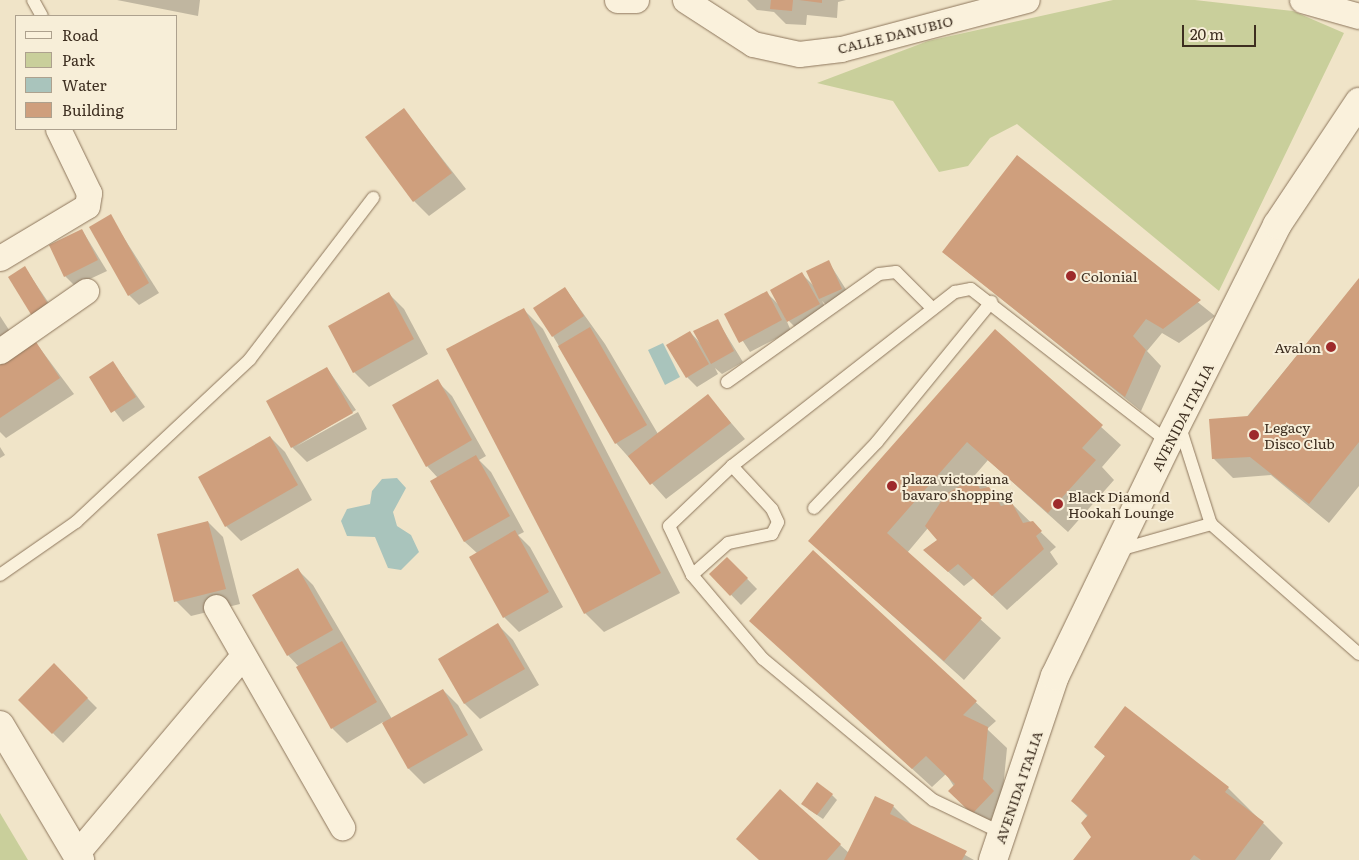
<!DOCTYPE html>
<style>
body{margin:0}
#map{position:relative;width:1359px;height:860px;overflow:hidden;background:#f0e4c8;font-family:Literata,serif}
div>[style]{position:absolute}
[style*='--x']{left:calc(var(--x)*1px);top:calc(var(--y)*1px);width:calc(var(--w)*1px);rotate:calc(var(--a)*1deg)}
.green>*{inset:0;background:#c9cf9b}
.water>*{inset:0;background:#a9c4bc}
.shadow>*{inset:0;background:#0003}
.building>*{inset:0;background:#cf9f7d}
.roads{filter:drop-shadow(0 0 1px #8d765c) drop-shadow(0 0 1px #8d765c)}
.lane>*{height:12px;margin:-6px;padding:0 6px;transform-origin:6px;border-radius:6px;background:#faf1dc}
.street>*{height:25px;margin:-12.5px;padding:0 12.5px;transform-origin:12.5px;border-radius:12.5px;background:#faf1dc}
.secondary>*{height:28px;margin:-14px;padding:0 14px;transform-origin:14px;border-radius:14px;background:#faf1dc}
.dots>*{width:14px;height:14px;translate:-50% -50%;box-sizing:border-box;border:2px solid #f7eed8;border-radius:50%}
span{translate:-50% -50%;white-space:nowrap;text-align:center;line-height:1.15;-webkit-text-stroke:4px #f7eed8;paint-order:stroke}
.street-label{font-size:14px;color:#3d2e20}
.poi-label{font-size:14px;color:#3d2e20}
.left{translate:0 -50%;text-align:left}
.right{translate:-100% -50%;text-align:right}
.legend{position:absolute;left:15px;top:15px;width:162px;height:115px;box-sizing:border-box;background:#f7eed8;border:1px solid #ada18e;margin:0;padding:6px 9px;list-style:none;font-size:15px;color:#3d2e20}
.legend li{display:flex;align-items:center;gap:10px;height:25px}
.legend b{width:25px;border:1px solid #ada18e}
.scale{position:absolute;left:1182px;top:25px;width:74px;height:22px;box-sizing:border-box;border:2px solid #3d2e20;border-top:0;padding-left:6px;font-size:15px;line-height:18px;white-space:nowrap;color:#3d2e20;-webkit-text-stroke:4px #f7eed8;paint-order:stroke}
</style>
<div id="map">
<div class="green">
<i style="clip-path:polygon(1113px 0,1195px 0,1293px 11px,1344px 33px,1219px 291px,1017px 124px,990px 138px,968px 166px,939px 172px,893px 101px,817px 83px,928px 41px)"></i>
<i style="clip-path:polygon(0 813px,28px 860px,0 860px)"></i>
</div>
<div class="water">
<i style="clip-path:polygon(663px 343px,680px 377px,665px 385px,648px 350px)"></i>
<i style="clip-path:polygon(397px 478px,406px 488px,393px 512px,397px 526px,411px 535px,419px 552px,401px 570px,388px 568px,375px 537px,347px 536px,341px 521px,347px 509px,370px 504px,372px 491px,382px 479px)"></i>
</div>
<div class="shadow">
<i style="clip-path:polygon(117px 0,200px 0,198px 16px)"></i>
<i style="clip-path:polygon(747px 0,846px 0,838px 2px,837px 18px,807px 15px,806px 25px,786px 24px,774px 12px,757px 10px)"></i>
<i style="clip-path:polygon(404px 110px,466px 189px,429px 216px,414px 201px)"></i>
<i style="clip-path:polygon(1017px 157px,1215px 316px,1179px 343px,1162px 333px,1147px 351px,1161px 366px,1141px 411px,943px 252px)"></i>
<i style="clip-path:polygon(110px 216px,159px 293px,139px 305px,129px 295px)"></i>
<i style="clip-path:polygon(82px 230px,107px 271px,75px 286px,65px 276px)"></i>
<i style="clip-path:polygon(828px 261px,852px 299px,830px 309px,822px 301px,829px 314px,799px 331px,785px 317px,791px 331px,750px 352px,726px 315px,767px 293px,779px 305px,802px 274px,814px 286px)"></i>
<i style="clip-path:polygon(25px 268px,61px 321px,46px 331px)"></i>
<i style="clip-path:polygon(1359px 280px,1359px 486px,1329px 523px,1271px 475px,1233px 478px,1213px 458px)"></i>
<i style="clip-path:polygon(565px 288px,605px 344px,658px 434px,708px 396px,745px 439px,666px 499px,616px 443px,553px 336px)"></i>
<i style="clip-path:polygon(389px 294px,404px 309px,428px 354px,369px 387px,354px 372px)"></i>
<i style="clip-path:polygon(524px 310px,543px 329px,680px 593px,604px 632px,585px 613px)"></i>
<i style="clip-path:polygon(0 316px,11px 333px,0 340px)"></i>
<i style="clip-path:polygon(717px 320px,743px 362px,722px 374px,715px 368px,718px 374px,697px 387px,687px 377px,690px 332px,700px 343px)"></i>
<i style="clip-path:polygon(995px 331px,1121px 445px,1102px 467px,1114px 480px,1068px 532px,988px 460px,969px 482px,974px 479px,989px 488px,1006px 506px,1012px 504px,1056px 547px,1050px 552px,1058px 564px,1007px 610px,974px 578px,964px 586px,924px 550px,938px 540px,928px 528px,907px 553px,1001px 638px,964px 680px,810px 541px)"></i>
<i style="clip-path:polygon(36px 343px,74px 394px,6px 438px,0 432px,0 367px)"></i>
<i style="clip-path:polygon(113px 363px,145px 407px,123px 422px,90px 378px)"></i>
<i style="clip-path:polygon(327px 368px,356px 410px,295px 447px,358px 412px,367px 429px,307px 462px,292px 447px)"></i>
<i style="clip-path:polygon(437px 381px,452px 396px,486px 456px,479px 460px,491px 472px,524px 532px,518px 535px,530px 547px,563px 607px,519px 632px,504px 617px,477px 553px,465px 542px,431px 482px,438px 478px,427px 466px)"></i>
<i style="clip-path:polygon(270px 437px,285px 452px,312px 500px,241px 541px,226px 526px)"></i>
<i style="clip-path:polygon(0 447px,5px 455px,0 458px)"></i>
<i style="clip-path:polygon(208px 522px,223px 537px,240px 604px,191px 616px,176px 601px)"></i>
<i style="clip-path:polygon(813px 552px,996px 721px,987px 729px,1007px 748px,1002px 800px,992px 832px,969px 810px,946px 774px,932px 787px,751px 621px)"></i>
<i style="clip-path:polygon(727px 558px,757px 589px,741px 605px,711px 574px)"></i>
<i style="clip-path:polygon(298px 570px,313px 585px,392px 719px,443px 690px,458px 705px,483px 750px,424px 784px,409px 769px,383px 722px,347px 743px,332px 728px,299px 667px,288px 655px)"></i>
<i style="clip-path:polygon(498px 625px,513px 640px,539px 685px,480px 719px,465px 704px,439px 659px)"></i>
<i style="clip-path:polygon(54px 665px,97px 708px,63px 743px,19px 700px)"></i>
<i style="clip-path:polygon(1095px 747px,1228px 788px,1283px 843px,1270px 860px,1074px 860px,1092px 837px,1088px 817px,1072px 801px,1106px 757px)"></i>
<i style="clip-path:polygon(780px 791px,849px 853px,893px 806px,913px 826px,974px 860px,760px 860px)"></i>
<i style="clip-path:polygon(832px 795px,837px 800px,823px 819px,808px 809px)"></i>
</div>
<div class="building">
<i style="clip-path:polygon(771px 0,793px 0,792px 11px,770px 9px)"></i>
<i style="clip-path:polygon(799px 0,822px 0,822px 3px)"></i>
<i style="clip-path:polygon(404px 108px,452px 173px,413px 202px,365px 137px)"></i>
<i style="clip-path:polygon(1017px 155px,1201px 300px,1163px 329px,1146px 319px,1133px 336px,1146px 350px,1125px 397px,942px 252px)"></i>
<i style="clip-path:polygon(111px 214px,149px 283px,128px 296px,89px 227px)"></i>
<i style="clip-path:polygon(82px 229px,98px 260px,64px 277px,49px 245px)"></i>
<i style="clip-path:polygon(829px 260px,842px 289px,819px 299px,806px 271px)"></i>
<i style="clip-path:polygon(25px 266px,52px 311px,35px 321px,8px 277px)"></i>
<i style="clip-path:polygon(802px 272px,820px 304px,787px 322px,770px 290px)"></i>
<i style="clip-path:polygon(1359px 278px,1359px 442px,1309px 504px,1250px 457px,1212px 459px,1209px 419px,1248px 416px)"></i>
<i style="clip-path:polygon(565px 287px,584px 316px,552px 337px,533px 308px)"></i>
<i style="clip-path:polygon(767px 291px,782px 320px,739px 343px,724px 314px)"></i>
<i style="clip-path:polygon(389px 292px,414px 339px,353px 373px,328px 326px)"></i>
<i style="clip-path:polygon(524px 308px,661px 573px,584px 614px,446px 349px)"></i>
<i style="clip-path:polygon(718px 319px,734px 351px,711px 364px,693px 331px)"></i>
<i style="clip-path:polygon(590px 327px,647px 425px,615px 444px,558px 346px)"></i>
<i style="clip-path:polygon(995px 329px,1103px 425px,1082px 448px,1096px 460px,1048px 513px,967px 442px,887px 533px,982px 618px,944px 661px,808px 541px)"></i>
<i style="clip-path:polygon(690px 331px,709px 364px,686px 378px,666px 345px)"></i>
<i style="clip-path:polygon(36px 342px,60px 378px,0 418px,0 365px)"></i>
<i style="clip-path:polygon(113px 361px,136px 397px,111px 413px,89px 377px)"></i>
<i style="clip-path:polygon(327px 367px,353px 413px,291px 448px,266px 401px)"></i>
<i style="clip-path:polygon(438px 379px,472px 440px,426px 467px,392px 405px)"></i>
<i style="clip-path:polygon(708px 394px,731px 423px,650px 485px,628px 456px)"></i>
<i style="clip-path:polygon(270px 436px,298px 485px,225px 527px,198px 477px)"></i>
<i style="clip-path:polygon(476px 455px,510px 516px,464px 542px,430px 481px)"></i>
<i style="clip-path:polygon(974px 478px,980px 489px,989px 487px,1001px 506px,1012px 503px,1023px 523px,1033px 521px,1042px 531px,1036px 536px,1044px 549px,992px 596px,958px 564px,948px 572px,923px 550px,937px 540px,925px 526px,946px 494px)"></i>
<i style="clip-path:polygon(208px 521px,226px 589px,174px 602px,157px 534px)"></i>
<i style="clip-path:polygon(515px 530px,549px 592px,503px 618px,469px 557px)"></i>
<i style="clip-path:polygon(813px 550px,977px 701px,963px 715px,988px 727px,983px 779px,994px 791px,972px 814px,948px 791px,955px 784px,926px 756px,912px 769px,749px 621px)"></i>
<i style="clip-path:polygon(727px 557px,748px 578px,730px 596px,709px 574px)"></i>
<i style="clip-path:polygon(298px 568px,333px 630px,287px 656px,252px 595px)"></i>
<i style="clip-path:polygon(498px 623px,525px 669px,464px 704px,438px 659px)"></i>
<i style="clip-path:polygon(342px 641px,377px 702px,331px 729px,296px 667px)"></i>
<i style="clip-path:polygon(54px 663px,88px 698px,52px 734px,18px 700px)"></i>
<i style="clip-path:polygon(443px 689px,468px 735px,408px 769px,382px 723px)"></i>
<i style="clip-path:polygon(1125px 706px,1229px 787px,1225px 792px,1264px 822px,1235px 860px,1201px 860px,1194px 855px,1190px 860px,1073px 860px,1091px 837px,1081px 823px,1088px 815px,1071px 801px,1105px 756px,1094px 747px)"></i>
<i style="clip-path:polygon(817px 782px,833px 794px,817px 815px,801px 804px)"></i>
<i style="clip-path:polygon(780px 789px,841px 844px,827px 860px,759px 860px,736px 839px)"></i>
<i style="clip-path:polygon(875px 796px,894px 805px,890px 814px,967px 851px,962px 860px,844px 860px)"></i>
</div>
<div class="roads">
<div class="lane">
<i style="--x:33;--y:0;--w:18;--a:61"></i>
<i style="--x:727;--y:382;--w:186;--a:-35.4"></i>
<i style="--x:879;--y:274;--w:17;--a:-7"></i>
<i style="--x:896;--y:272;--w:52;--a:45"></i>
<i style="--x:1179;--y:424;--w:105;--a:72.3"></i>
<i style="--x:1211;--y:524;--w:197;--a:41.3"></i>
<i style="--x:814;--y:508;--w:91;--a:-46.3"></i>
<i style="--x:877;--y:442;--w:181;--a:-50.8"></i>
<i style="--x:1119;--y:550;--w:96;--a:-15.8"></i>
<i style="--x:0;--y:575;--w:93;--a:-34.9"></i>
<i style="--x:76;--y:522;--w:238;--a:-43.1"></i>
<i style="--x:250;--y:359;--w:203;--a:-52.6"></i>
<i style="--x:692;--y:575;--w:48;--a:-41.6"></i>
<i style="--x:728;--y:543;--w:45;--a:-11.6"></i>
<i style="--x:772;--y:534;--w:13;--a:-63"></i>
<i style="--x:778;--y:522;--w:14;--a:-115"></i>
<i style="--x:772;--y:509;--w:59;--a:-132.9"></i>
<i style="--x:1002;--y:833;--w:76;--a:-154.4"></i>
<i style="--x:933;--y:800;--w:221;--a:-140.3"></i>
<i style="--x:763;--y:659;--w:110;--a:-130.2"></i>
<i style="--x:692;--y:575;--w:54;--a:-115.1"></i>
<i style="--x:669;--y:526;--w:87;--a:-43.6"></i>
<i style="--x:732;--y:466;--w:283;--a:-38"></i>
<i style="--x:955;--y:292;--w:16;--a:-11"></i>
<i style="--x:971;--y:289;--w:249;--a:37.8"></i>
</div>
<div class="street">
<i style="--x:617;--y:0;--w:19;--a:0"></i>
<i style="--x:685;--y:0;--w:81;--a:32.9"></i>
<i style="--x:753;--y:44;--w:47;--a:12.3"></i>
<i style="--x:799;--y:54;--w:42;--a:-6.8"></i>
<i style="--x:841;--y:49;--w:192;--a:-14.8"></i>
<i style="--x:1302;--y:0;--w:59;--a:15.7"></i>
<i style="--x:0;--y:258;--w:101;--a:-30.9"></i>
<i style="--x:87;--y:206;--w:13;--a:-81"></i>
<i style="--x:89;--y:193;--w:71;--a:-115.8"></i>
<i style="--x:0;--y:351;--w:105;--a:-34.9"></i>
<i style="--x:216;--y:607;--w:254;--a:60.2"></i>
<i style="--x:76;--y:854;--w:259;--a:-49.9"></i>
</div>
<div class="secondary">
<i style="--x:0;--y:725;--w:157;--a:59.3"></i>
<i style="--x:993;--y:860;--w:194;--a:-71.4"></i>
<i style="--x:1055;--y:676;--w:260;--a:-64.2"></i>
<i style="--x:1168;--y:442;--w:243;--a:-63.3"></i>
<i style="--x:1277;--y:225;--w:148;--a:-56.3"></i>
</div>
</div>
<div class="dots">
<i style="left:1071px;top:276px;background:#9e2a2b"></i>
<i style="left:1331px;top:347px;background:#9e2a2b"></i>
<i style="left:1254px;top:435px;background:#9e2a2b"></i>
<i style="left:892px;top:486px;background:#9e2a2b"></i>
<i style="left:1058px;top:504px;background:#9e2a2b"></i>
</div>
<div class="street-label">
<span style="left:895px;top:34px;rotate:-14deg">CALLE DANUBIO</span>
<span style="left:1182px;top:417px;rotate:-63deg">AVENIDA ITALIA</span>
<span style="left:1018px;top:787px;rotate:-71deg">AVENIDA ITALIA</span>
</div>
<div class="poi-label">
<span class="left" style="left:1081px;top:276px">Colonial</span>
<span class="right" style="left:1321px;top:347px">Avalon</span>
<span class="left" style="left:1264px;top:435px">Legacy<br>Disco Club</span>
<span class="left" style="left:902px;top:486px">plaza victoriana<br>bavaro shopping</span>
<span class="left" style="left:1068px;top:504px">Black Diamond<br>Hookah Lounge</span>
</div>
<ul class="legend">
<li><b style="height:6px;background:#faf1dc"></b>Road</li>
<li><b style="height:14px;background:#c9cf9b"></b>Park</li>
<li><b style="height:14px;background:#a9c4bc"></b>Water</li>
<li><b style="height:14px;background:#cf9f7d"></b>Building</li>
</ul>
<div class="scale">20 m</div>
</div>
